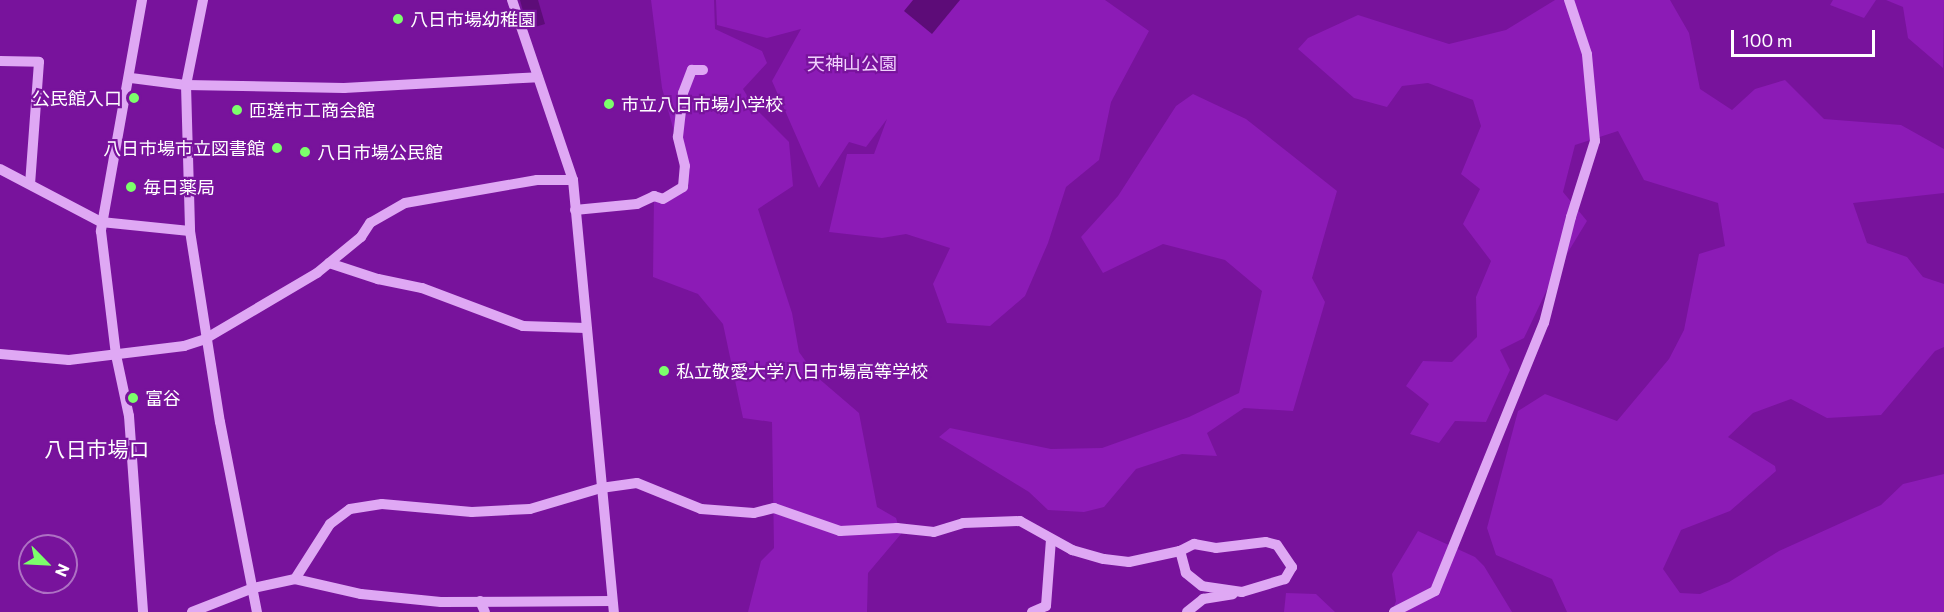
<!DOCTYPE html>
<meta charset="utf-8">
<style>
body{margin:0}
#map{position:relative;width:1944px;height:612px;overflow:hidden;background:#78139c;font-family:Commissioner,"Noto Sans JP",sans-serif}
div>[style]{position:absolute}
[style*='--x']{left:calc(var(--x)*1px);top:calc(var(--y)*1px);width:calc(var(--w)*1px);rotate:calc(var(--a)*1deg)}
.green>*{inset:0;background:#8c1bb6}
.water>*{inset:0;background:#5d0c78}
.minor>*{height:10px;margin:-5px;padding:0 5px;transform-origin:5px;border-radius:5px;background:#dfa8f4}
.dots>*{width:16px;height:16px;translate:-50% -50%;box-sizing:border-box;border:3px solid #78139c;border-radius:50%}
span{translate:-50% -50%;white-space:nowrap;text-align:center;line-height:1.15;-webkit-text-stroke:4.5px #78139c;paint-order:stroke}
.poi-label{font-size:18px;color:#fff}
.left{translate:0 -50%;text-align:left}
.right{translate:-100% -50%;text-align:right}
.park-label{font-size:18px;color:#f1d1fd}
.quarter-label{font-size:21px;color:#fff}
.north{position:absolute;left:18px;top:534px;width:60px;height:60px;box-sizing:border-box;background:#78139c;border:2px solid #ae71c4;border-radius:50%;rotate:114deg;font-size:16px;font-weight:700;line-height:24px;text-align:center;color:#fff}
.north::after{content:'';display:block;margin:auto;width:21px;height:27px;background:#7cff6b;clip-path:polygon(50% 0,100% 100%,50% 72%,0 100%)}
.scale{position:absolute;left:1731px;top:30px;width:144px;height:27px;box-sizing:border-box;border:3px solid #fff;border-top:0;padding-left:8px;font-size:18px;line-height:21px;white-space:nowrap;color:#fff;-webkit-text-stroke:4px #78139c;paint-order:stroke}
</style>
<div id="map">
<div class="green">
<i style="clip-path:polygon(651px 0,714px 0,715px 29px,762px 51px,767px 63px,743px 89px,754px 107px,789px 142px,793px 186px,758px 209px,792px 313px,799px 352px,817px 377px,859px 413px,877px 507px,896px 518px,901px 534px,868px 573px,867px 612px,748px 612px,761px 561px,774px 548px,772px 422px,743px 418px,723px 324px,698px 294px,653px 277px,654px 196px,689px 186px,662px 88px)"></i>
<i style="clip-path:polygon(716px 0,1105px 0,1149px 31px,1111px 102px,1099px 160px,1066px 187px,1048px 243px,1025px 296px,990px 326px,947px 323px,933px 284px,950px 248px,906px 234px,882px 238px,829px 232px,847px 154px,874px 154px,887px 119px,866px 147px,849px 142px,819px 188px,772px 81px,801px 29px,767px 38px,717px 25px)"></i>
<i style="clip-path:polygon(1555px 0,1670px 0,1689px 33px,1700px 89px,1732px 110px,1755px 89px,1785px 80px,1824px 119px,1901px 125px,1944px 149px,1944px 193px,1853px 203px,1867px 243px,1907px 257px,1923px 277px,1944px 284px,1944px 347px,1935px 351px,1881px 415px,1827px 418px,1791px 399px,1753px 413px,1728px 437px,1775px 466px,1776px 471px,1730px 511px,1681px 530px,1663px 569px,1680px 593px,1700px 594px,1729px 582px,1779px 551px,1881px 505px,1903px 484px,1944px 474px,1944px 612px,1567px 612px,1552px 579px,1496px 555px,1487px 528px,1518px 411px,1545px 394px,1617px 421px,1669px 359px,1684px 330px,1699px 254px,1725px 246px,1718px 203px,1644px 180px,1618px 131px,1575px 145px,1563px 192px,1587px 221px,1554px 275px,1524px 338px,1500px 350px,1510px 370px,1486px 422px,1455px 421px,1439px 443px,1410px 434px,1429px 404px,1406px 386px,1423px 361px,1452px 362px,1477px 337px,1476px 297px,1491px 261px,1463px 224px,1480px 189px,1461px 174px,1481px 126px,1473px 100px,1428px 83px,1402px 86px,1387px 107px,1354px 98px,1298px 49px,1308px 38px,1358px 15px,1449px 44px,1506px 30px)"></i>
<i style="clip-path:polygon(1833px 0,1876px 0,1864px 18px,1830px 5px)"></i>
<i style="clip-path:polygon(1886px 0,1944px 0,1943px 68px,1908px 38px,1903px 7px)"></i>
<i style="clip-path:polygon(1193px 94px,1246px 119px,1337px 191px,1312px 278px,1325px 302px,1293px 411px,1244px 408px,1207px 433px,1217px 456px,1182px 454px,1136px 469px,1104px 507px,1084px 512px,1048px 510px,1029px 492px,939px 437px,950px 428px,1051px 449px,1102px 448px,1189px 417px,1239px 393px,1262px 291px,1225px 260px,1163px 244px,1103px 273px,1081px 237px,1118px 196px,1176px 106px)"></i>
<i style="clip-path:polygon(1418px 531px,1475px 557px,1484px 566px,1512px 612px,1392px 612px,1396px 601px,1392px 574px)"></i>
<i style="clip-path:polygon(1286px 593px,1316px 594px,1335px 612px,1284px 612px)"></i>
</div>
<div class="water">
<i style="clip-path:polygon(520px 0,538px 0,545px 24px,528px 29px)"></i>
<i style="clip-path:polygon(913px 0,960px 0,932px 34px,904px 11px)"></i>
</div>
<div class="minor">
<i style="--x:142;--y:0;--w:235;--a:100.1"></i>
<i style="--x:101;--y:231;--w:125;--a:83.1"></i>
<i style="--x:116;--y:355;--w:62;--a:78"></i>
<i style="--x:129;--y:416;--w:196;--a:85.9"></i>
<i style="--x:203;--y:0;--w:87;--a:101.3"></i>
<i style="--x:186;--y:85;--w:146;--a:88.4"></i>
<i style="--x:190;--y:231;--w:193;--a:81.1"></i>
<i style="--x:220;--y:422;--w:194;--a:79"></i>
<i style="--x:512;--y:0;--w:190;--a:71.3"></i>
<i style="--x:573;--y:180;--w:434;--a:84.6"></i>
<i style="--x:0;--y:61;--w:39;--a:1"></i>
<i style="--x:39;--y:62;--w:122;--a:94.2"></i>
<i style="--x:131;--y:78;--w:55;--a:7.3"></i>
<i style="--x:186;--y:85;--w:158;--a:1.1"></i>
<i style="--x:344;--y:88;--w:194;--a:-3.2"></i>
<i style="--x:0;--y:169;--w:114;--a:27.7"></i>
<i style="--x:101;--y:222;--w:89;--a:5.8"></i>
<i style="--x:575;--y:210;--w:62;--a:-5.5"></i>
<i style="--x:637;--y:204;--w:19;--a:-25"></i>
<i style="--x:654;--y:196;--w:9;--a:18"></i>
<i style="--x:663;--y:199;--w:23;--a:-31"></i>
<i style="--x:683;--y:187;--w:21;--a:-85"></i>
<i style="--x:685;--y:166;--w:30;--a:-104"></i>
<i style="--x:678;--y:137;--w:44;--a:-83.5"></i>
<i style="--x:683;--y:93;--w:25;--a:-69"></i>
<i style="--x:692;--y:70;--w:11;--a:0"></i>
<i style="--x:329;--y:263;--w:52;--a:18.1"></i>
<i style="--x:378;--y:279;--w:45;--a:11.6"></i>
<i style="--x:422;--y:288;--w:108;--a:20.6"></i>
<i style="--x:523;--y:326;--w:63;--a:1.8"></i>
<i style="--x:0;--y:354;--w:69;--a:5"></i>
<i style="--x:69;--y:360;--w:116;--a:-6.9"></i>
<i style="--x:184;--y:346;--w:22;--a:-18"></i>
<i style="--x:205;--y:339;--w:130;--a:-30.5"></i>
<i style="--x:317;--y:273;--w:57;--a:-39.3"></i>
<i style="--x:361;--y:237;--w:17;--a:-57"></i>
<i style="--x:370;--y:223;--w:40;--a:-29.7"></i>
<i style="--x:405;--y:203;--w:134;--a:-9.9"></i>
<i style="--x:537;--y:180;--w:36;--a:0"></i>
<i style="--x:295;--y:579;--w:65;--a:-57.5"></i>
<i style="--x:330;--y:524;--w:25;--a:-37"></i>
<i style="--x:350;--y:509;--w:32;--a:-9"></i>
<i style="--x:382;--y:504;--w:90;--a:5.1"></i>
<i style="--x:472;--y:512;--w:58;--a:-3"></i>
<i style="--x:530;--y:509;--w:74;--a:-16.5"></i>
<i style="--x:601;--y:488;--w:36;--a:-8"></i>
<i style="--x:637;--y:483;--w:69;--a:22.1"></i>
<i style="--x:701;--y:509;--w:53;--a:4.3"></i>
<i style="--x:754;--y:513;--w:21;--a:-14"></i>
<i style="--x:774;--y:508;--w:70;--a:19.2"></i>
<i style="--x:840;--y:531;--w:57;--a:-3"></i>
<i style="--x:897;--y:528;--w:37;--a:6"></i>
<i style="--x:934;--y:532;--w:30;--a:-17"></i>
<i style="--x:963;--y:523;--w:57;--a:-2"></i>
<i style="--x:1020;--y:521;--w:60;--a:29.1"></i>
<i style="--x:1072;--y:550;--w:33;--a:16"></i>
<i style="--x:1104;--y:559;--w:25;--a:7"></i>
<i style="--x:1129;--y:562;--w:52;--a:-12.2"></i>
<i style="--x:1180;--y:551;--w:16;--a:-27"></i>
<i style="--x:1194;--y:544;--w:22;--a:10"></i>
<i style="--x:1216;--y:548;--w:50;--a:-6.8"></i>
<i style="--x:1266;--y:542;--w:11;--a:15"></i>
<i style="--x:1277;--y:545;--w:27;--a:56"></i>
<i style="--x:1292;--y:567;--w:14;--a:120"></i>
<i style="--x:1285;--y:579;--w:45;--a:163.2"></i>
<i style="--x:1242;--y:592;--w:40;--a:-171.5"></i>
<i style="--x:1202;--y:586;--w:21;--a:-141"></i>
<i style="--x:1186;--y:573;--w:23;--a:-105"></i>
<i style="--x:480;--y:601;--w:12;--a:66"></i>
<i style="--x:192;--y:612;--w:66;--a:-21.5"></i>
<i style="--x:253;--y:588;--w:43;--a:-12.1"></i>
<i style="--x:295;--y:579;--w:68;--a:12.8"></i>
<i style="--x:361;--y:594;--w:80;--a:5.7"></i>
<i style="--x:441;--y:602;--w:171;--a:-0.3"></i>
<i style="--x:1032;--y:612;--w:15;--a:-23"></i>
<i style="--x:1046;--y:606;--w:67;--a:-85.7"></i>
<i style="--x:1187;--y:612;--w:21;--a:-39"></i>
<i style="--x:1203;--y:599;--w:30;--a:-9"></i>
<i style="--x:1394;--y:612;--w:46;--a:-27.1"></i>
<i style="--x:1435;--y:591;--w:289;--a:-67.9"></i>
<i style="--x:1544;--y:323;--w:109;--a:-75.7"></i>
<i style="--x:1571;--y:217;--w:80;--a:-72.5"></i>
<i style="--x:1595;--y:141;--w:87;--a:-95.3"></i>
<i style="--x:1587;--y:54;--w:57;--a:-108.4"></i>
</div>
<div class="dots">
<i style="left:398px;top:19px;background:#7cff6b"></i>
<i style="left:134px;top:98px;background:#7cff6b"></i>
<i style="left:609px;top:104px;background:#7cff6b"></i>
<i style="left:237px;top:110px;background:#7cff6b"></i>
<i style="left:277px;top:148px;background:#7cff6b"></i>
<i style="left:305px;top:152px;background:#7cff6b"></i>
<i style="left:131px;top:187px;background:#7cff6b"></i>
<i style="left:664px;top:371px;background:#7cff6b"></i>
<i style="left:133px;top:398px;background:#7cff6b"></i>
</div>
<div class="poi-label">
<span class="left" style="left:410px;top:19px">八日市場幼稚園</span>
<span class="right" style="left:122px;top:98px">公民館入口</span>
<span class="left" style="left:621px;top:104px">市立八日市場小学校</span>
<span class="left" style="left:249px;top:110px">匝瑳市工商会館</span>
<span class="right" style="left:265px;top:148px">八日市場市立図書館</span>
<span class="left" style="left:317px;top:152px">八日市場公民館</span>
<span class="left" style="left:143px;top:187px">毎日薬局</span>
<span class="left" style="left:676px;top:371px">私立敬愛大学八日市場高等学校</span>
<span class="left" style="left:145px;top:398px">富谷</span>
</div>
<div class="park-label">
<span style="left:852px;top:63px">天神山公園</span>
</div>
<div class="quarter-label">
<span style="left:97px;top:449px">八日市場ロ</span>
</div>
<div class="north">N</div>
<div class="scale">100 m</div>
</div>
